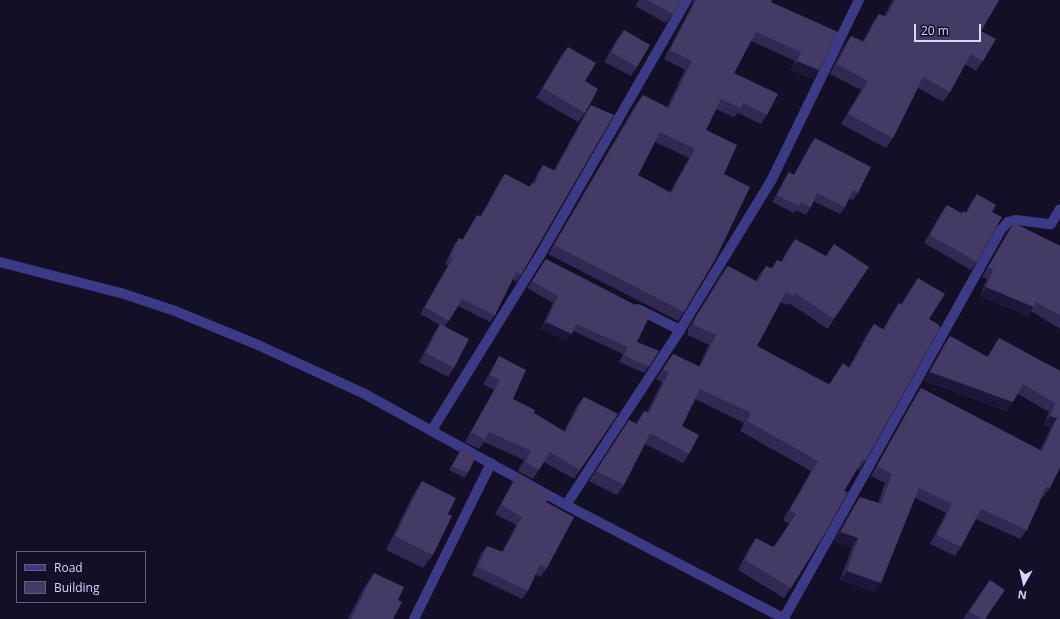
<!DOCTYPE html>
<style>
body{margin:0}
#map{position:relative;width:1060px;height:619px;overflow:hidden;background:#130f26;font-family:"Open Sans",sans-serif}
div>[style]{position:absolute}
[style*='--x']{left:calc(var(--x)*1px);top:calc(var(--y)*1px);width:calc(var(--w)*1px);rotate:calc(var(--a)*1deg)}
.minor>*{height:10px;margin:-5px;padding:0 5px;transform-origin:5px;border-radius:5px;background:#3d3a85}
.wall>*{inset:0;background:#312854}
.shaded-wall>*{inset:0;background:#1d163a}
.building>*{inset:0;background:#433a66}
span{translate:-50% -50%;white-space:nowrap;text-align:center;line-height:1.15;-webkit-text-stroke:3px #130f26;paint-order:stroke}
.legend{position:absolute;left:16px;top:551px;width:130px;height:52px;box-sizing:border-box;background:#130f26;border:1px solid #625e7d;margin:0;padding:5px 7px;list-style:none;font-size:12px;color:#d9d4ff}
.legend li{display:flex;align-items:center;gap:8px;height:20px}
.legend b{width:20px;border:1px solid #625e7d}
.north{position:absolute;left:1004px;top:563px;width:40px;height:40px;-webkit-text-stroke:3px #130f26;paint-order:stroke;rotate:188deg;font-size:11px;font-weight:700;line-height:16px;text-align:center;color:#d9d4ff}
.north::after{content:'';display:block;margin:auto;width:14px;height:18px;background:#d9d4ff;clip-path:polygon(50% 0,100% 100%,50% 72%,0 100%)}
.scale{position:absolute;left:914px;top:24px;width:67px;height:18px;box-sizing:border-box;border:2px solid #d9d4ff;border-top:0;padding-left:5px;font-size:12px;line-height:14px;white-space:nowrap;color:#d9d4ff;-webkit-text-stroke:3px #130f26;paint-order:stroke}
</style>
<div id="map">
<div class="minor">
<i style="--x:0;--y:262;--w:125;--a:14.4"></i>
<i style="--x:121;--y:293;--w:57;--a:18.4"></i>
<i style="--x:175;--y:311;--w:90;--a:22.3"></i>
<i style="--x:258;--y:345;--w:115;--a:24.6"></i>
<i style="--x:363;--y:393;--w:232;--a:28.9"></i>
<i style="--x:566;--y:505;--w:247;--a:27.5"></i>
<i style="--x:638;--y:309;--w:47;--a:26.6"></i>
<i style="--x:432;--y:430;--w:203;--a:-58.3"></i>
<i style="--x:539;--y:257;--w:297;--a:-60.1"></i>
<i style="--x:566;--y:505;--w:209;--a:-56.9"></i>
<i style="--x:680;--y:330;--w:177;--a:-58.6"></i>
<i style="--x:772;--y:179;--w:199;--a:-64.1"></i>
<i style="--x:784;--y:618;--w:443;--a:-60.8"></i>
<i style="--x:1000;--y:231;--w:12;--a:-48"></i>
<i style="--x:1008;--y:222;--w:8;--a:-14"></i>
<i style="--x:1016;--y:220;--w:35;--a:7"></i>
<i style="--x:1051;--y:224;--w:17;--a:-59"></i>
<i style="--x:414;--y:619;--w:174;--a:-63.7"></i>
</div>
<div class="wall">
<i style="clip-path:polygon(639px 0,681px 0,673px 14px,666px 23px,635px 6px)"></i>
<i style="clip-path:polygon(evenodd,693px 0,772px 0,771px 2px,819px 70px,813px 79px,791px 70px,795px 61px,751px 41px,734px 73px,767px 115px,761px 124px,738px 113px,734px 117px,716px 109px,706px 130px,724px 174px,684px 312px,678px 321px,548px 254px,636px 104px,643px 95px,667px 107px,685px 70px,664px 59px,693px 3px,693px 0,655px 142px,689px 158px,670px 192px,638px 175px,655px 142px)"></i>
<i style="clip-path:polygon(893px 0,999px 0,981px 31px,983px 61px,976px 71px,965px 64px,950px 92px,943px 102px,918px 88px,893px 138px,886px 148px,841px 124px,861px 90px,830px 74px,844px 46px,851px 36px,863px 41px,872px 24px,879px 14px,884px 16px)"></i>
<i style="clip-path:polygon(624px 30px,637px 67px,631px 76px,604px 62px,617px 39px)"></i>
<i style="clip-path:polygon(568px 47px,585px 81px,585px 113px,578px 122px,536px 98px,561px 56px)"></i>
<i style="clip-path:polygon(591px 105px,521px 275px,516px 282px,513px 279px,495px 315px,490px 322px,458px 306px,445px 326px,454px 368px,448px 377px,419px 362px,434px 333px,440px 325px,420px 314px,448px 265px,445px 264px,454px 245px,459px 238px,462px 240px,473px 222px,477px 215px,480px 217px,500px 181px,505px 174px,529px 187px,532px 183px,533px 183px,538px 172px,543px 165px,554px 170px,586px 112px)"></i>
<i style="clip-path:polygon(815px 138px,858px 193px,853px 200px,849px 199px,845px 207px,840px 214px,813px 201px,811px 207px,806px 215px,796px 210px,794px 213px,772px 202px,784px 180px,789px 172px,794px 175px,810px 145px)"></i>
<i style="clip-path:polygon(977px 194px,992px 212px,977px 262px,971px 270px,924px 243px,941px 213px,947px 205px,962px 213px,966px 212px,971px 202px)"></i>
<i style="clip-path:polygon(1014px 223px,1060px 246px,1060px 329px,1031px 311px,1028px 316px,980px 296px,987px 279px,982px 277px,1008px 232px)"></i>
<i style="clip-path:polygon(795px 239px,834px 319px,828px 329px,789px 303px,787px 305px,780px 302px,757px 346px,829px 384px,849px 367px,867px 334px,874px 324px,883px 329px,892px 313px,899px 303px,901px 304px,918px 278px,929px 319px,866px 460px,859px 470px,857px 469px,844px 491px,791px 588px,784px 598px,738px 570px,749px 548px,756px 538px,773px 547px,775px 545px,789px 524px,783px 520px,811px 471px,740px 431px,744px 423px,695px 399px,682px 426px,689px 454px,683px 463px,645px 444px,624px 485px,617px 495px,589px 481px,629px 420px,636px 424px,644px 411px,647px 412px,662px 382px,656px 379px,673px 354px,699px 366px,709px 345px,688px 335px,688px 329px,721px 275px,728px 266px,756px 281px,759px 275px,766px 266px,771px 268px,777px 260px,781px 262px,788px 249px)"></i>
<i style="clip-path:polygon(546px 259px,637px 342px,659px 351px,644px 373px,619px 362px,623px 354px,573px 331px,567px 340px,541px 329px,553px 303px,527px 288px)"></i>
<i style="clip-path:polygon(950px 336px,987px 357px,999px 338px,1060px 371px,1060px 467px,1050px 488px,1043px 497px,1042px 497px,1027px 530px,1020px 539px,976px 519px,961px 547px,955px 556px,930px 544px,946px 513px,915px 498px,874px 592px,840px 580px,852px 547px,834px 541px,854px 506px,860px 497px,878px 503px,885px 483px,871px 476px,915px 397px,921px 388px,1040px 450px,1051px 428px,1044px 425px,1049px 412px,1018px 394px,1007px 411px,924px 381px,944px 345px)"></i>
<i style="clip-path:polygon(499px 356px,513px 399px,534px 413px,564px 431px,577px 406px,584px 397px,618px 414px,574px 479px,544px 462px,533px 479px,518px 471px,524px 460px,484px 442px,479px 449px,465px 442px,494px 390px,483px 384px,493px 366px)"></i>
<i style="clip-path:polygon(462px 448px,468px 473px,465px 478px,449px 470px)"></i>
<i style="clip-path:polygon(518px 474px,546px 502px,547px 568px,540px 577px,535px 574px,528px 591px,522px 599px,472px 575px,481px 554px,487px 546px,502px 552px,516px 525px,495px 514px,512px 483px)"></i>
<i style="clip-path:polygon(422px 481px,448px 514px,433px 555px,423px 568px,386px 550px,413px 495px)"></i>
<i style="clip-path:polygon(374px 573px,393px 619px,348px 619px,365px 586px)"></i>
<i style="clip-path:polygon(990px 580px,985px 619px,963px 619px)"></i>
</div>
<div class="shaded-wall">
<i style="clip-path:polygon(797px 61px,819px 70px,813px 79px,791px 70px)"></i>
<i style="clip-path:polygon(986px 287px,1034px 307px,1028px 316px,980px 296px)"></i>
<i style="clip-path:polygon(546px 322px,572px 334px,567px 340px,541px 329px)"></i>
<i style="clip-path:polygon(930px 372px,1013px 402px,1007px 411px,924px 381px)"></i>
<i style="clip-path:polygon(1050px 416px,1057px 418px,1051px 428px,1044px 425px)"></i>
<i style="clip-path:polygon(841px 532px,858px 538px,852px 547px,834px 541px)"></i>
<i style="clip-path:polygon(847px 571px,881px 583px,874px 592px,840px 580px)"></i>
</div>
<div class="building">
<i style="clip-path:polygon(647px 0,681px 0,673px 14px)"></i>
<i style="clip-path:polygon(evenodd,696px 0,772px 0,771px 2px,838px 32px,819px 70px,797px 61px,801px 52px,756px 32px,734px 73px,778px 94px,767px 115px,743px 103px,741px 108px,721px 99px,706px 130px,737px 145px,724px 174px,750px 187px,715px 260px,684px 312px,554px 245px,643px 95px,669px 108px,692px 61px,670px 50px,696px 0,660px 132px,695px 149px,671px 193px,638px 175px,660px 132px)"></i>
<i style="clip-path:polygon(895px 0,999px 0,981px 31px,996px 39px,983px 61px,971px 54px,950px 92px,923px 77px,893px 138px,848px 114px,868px 81px,837px 64px,851px 36px,864px 42px,879px 14px,886px 17px)"></i>
<i style="clip-path:polygon(624px 30px,650px 45px,637px 67px,611px 52px)"></i>
<i style="clip-path:polygon(568px 47px,596px 63px,585px 81px,598px 89px,585px 113px,543px 88px)"></i>
<i style="clip-path:polygon(591px 105px,614px 115px,521px 275px,516px 272px,495px 315px,462px 299px,449px 321px,425px 307px,453px 258px,450px 257px,459px 238px,463px 240px,477px 215px,481px 217px,505px 174px,530px 187px,532px 183px,535px 184px,543px 165px,555px 171px)"></i>
<i style="clip-path:polygon(815px 138px,871px 167px,858px 193px,853px 190px,845px 207px,817px 193px,811px 207px,801px 202px,799px 206px,777px 195px,789px 172px,794px 175px)"></i>
<i style="clip-path:polygon(977px 194px,996px 205px,992px 212px,1002px 217px,977px 262px,930px 235px,947px 205px,962px 214px,963px 211px,967px 213px)"></i>
<i style="clip-path:polygon(1014px 223px,1060px 246px,1060px 316px,1036px 302px,1034px 307px,986px 287px,993px 270px,988px 267px)"></i>
<i style="clip-path:polygon(795px 239px,826px 256px,834px 244px,869px 267px,834px 319px,795px 293px,794px 296px,786px 292px,757px 346px,829px 385px,843px 363px,850px 368px,874px 324px,884px 330px,899px 303px,902px 305px,918px 278px,945px 294px,929px 319px,939px 325px,940px 328px,866px 460px,863px 459px,844px 491px,848px 492px,824px 535px,791px 588px,745px 560px,756px 538px,773px 547px,776px 544px,796px 514px,790px 510px,818px 461px,747px 421px,751px 413px,700px 389px,682px 426px,699px 435px,689px 454px,650px 433px,624px 485px,596px 471px,629px 420px,637px 424px,644px 411px,649px 413px,669px 372px,663px 369px,673px 354px,700px 367px,716px 335px,694px 325px,695px 319px,728px 266px,758px 282px,766px 266px,773px 269px,777px 260px,782px 262px)"></i>
<i style="clip-path:polygon(546px 259px,651px 313px,637px 342px,659px 351px,649px 367px,624px 355px,628px 347px,576px 324px,572px 334px,546px 322px,558px 296px,532px 281px)"></i>
<i style="clip-path:polygon(440px 324px,469px 339px,454px 368px,426px 353px)"></i>
<i style="clip-path:polygon(950px 336px,988px 357px,999px 338px,1060px 371px,1060px 467px,1050px 488px,1046px 487px,1027px 530px,981px 509px,961px 547px,937px 535px,952px 504px,919px 488px,881px 583px,847px 571px,858px 538px,841px 532px,860px 497px,881px 504px,892px 474px,877px 466px,921px 388px,1042px 451px,1057px 418px,1050px 416px,1055px 403px,1023px 384px,1013px 402px,930px 372px)"></i>
<i style="clip-path:polygon(499px 356px,526px 370px,513px 399px,535px 410px,534px 413px,565px 432px,584px 397px,618px 414px,580px 470px,550px 452px,539px 470px,525px 462px,531px 451px,489px 432px,485px 440px,471px 432px,500px 380px,490px 375px)"></i>
<i style="clip-path:polygon(462px 448px,476px 456px,468px 473px,452px 466px)"></i>
<i style="clip-path:polygon(518px 474px,551px 494px,546px 502px,574px 517px,547px 568px,540px 564px,528px 591px,478px 567px,487px 546px,503px 552px,522px 517px,501px 505px)"></i>
<i style="clip-path:polygon(422px 481px,456px 498px,448px 514px,452px 516px,433px 555px,395px 536px)"></i>
<i style="clip-path:polygon(374px 573px,404px 587px,398px 600px,402px 602px,393px 619px,351px 619px)"></i>
<i style="clip-path:polygon(990px 580px,1005px 590px,985px 619px,982px 619px,969px 611px)"></i>
</div>
<ul class="legend">
<li><b style="height:5px;background:#3d3a85"></b>Road</li>
<li><b style="height:11px;background:#433a66"></b>Building</li>
</ul>
<div class="north">N</div>
<div class="scale">20 m</div>
</div>
